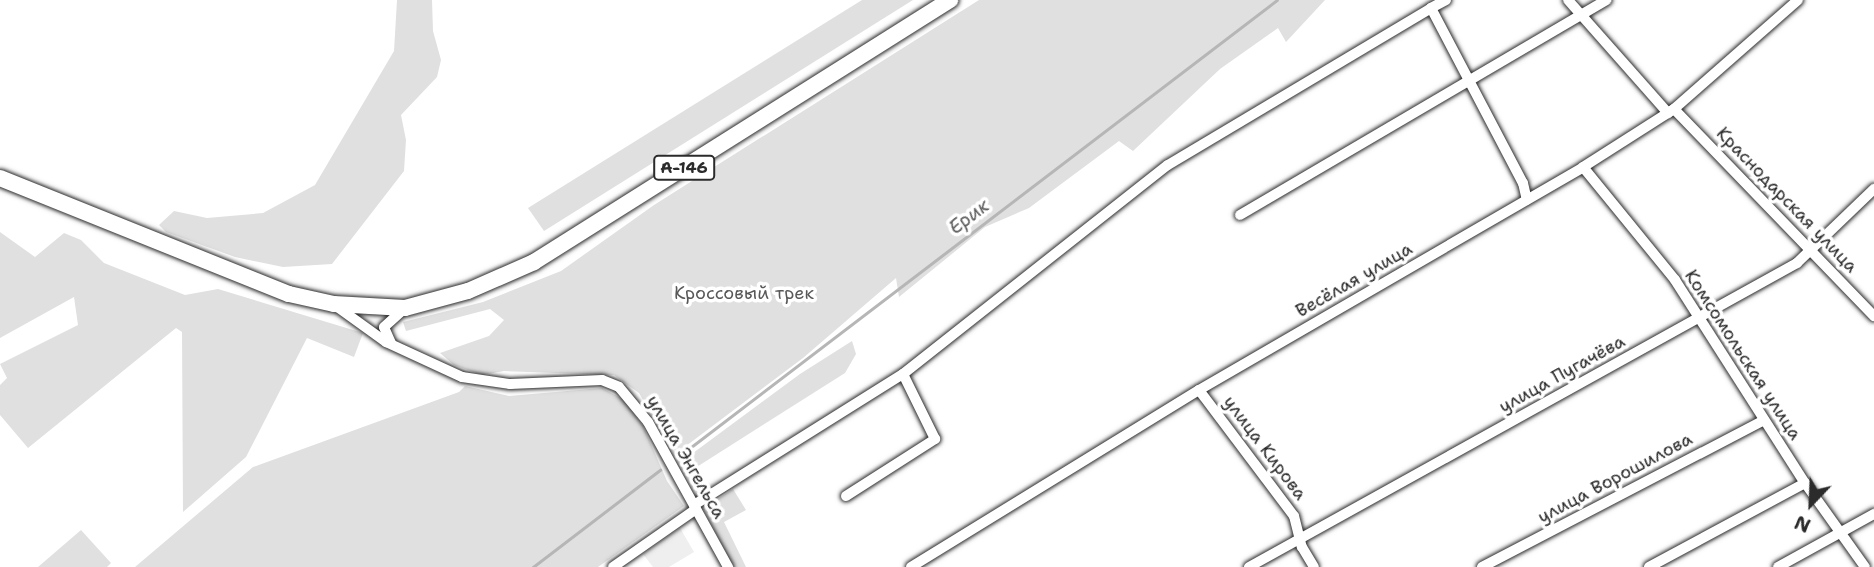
<!DOCTYPE html>
<meta charset="utf-8">
<style>
body{margin:0}
#map{position:relative;width:1874px;height:567px;overflow:hidden;background:#fff;font-family:"Shantell Sans",sans-serif}
div>[style]{position:absolute}
[style*='--x']{left:calc(var(--x)*1px);top:calc(var(--y)*1px);width:calc(var(--w)*1px);rotate:calc(var(--a)*1deg)}
.built>*{inset:0;background:#efefef}
.green>*{inset:0;background:#e0e0e0}
.stream>*{height:2.5px;margin:-1.25px;padding:0 1.25px;transform-origin:1.25px;border-radius:1.25px;background:#b6b6b6}
.roads{filter:drop-shadow(0 0 2px #2b2b2b) drop-shadow(0 0 2px #2b2b2b)}
.minor>*{height:10px;margin:-5px;padding:0 5px;transform-origin:5px;border-radius:5px;background:#fff}
.highway>*{height:16px;margin:-8px;padding:0 8px;transform-origin:8px;border-radius:8px;background:#fff}
span{translate:-50% -50%;white-space:nowrap;text-align:center;line-height:1.15;-webkit-text-stroke:7px #fff;paint-order:stroke}
.shield-label span{padding:2px 5px;background:#fff;border:2px solid;border-radius:5px;-webkit-text-stroke-width:0}
.shield-label{font-size:16px;color:#2b2b2b;font-weight:700}
.street-label{font-size:18px;color:#2b2b2b}
.park-label{font-size:18px;color:#585858}
.water-label{font-size:19px;color:#5c5c5c;font-style:italic}
.north{position:absolute;left:1776px;top:469px;width:70px;height:70px;-webkit-text-stroke:5px #fff;paint-order:stroke;rotate:203deg;font-size:19px;font-weight:700;line-height:28px;text-align:center;color:#2b2b2b}
.north::after{content:'';display:block;margin:auto;width:24px;height:32px;background:#2b2b2b;clip-path:polygon(50% 0,100% 100%,50% 72%,0 100%)}
</style>
<div id="map">
<div class="built">
<i style="clip-path:polygon(680px 528px,694px 552px,669px 567px,653px 567px,643px 554px)"></i>
</div>
<div class="green">
<i style="clip-path:polygon(397px 0,432px 0,433px 31px,441px 60px,437px 77px,401px 115px,406px 140px,404px 171px,332px 264px,283px 267px,235px 257px,166px 232px,159px 225px,174px 211px,207px 218px,263px 213px,315px 185px,394px 51px)"></i>
<i style="clip-path:polygon(862px 0,913px 0,544px 231px,528px 208px)"></i>
<i style="clip-path:polygon(979px 0,1325px 0,1286px 42px,1278px 28px,1220px 69px,1133px 151px,1119px 141px,1029px 208px,985px 227px,899px 297px,896px 278px,803px 358px,678px 452px,671px 447px,639px 393px,614px 375px,504px 371px,482px 375px,454px 365px,440px 353px,489px 336px,504px 320px,490px 309px,406px 331px,403px 322px,483px 302px,561px 271px,654px 205px)"></i>
<i style="clip-path:polygon(0 232px,35px 257px,64px 233px,81px 240px,104px 263px,185px 295px,218px 289px,363px 333px,354px 357px,307px 338px,246px 457px,183px 512px,182px 332px,176px 328px,28px 448px,0 415px,0 385px,7px 378px,0 364px,78px 325px,74px 297px,0 338px)"></i>
<i style="clip-path:polygon(852px 341px,856px 354px,845px 373px,692px 470px,680px 467px,685px 459px,800px 374px)"></i>
<i style="clip-path:polygon(465px 386px,509px 396px,602px 388px,624px 400px,643px 426px,667px 481px,684px 506px,598px 567px,135px 567px,253px 467px,459px 392px)"></i>
<i style="clip-path:polygon(733px 489px,746px 510px,724px 522px,746px 567px,734px 567px,703px 509px)"></i>
<i style="clip-path:polygon(81px 530px,111px 563px,107px 567px,38px 567px)"></i>
</div>
<div class="stream">
<i style="--x:678;--y:457;--w:753;--a:-37.34"></i>
<i style="--x:533;--y:567;--w:160;--a:-37.4"></i>
</div>
<div class="roads">
<div class="minor">
<i style="--x:1446;--y:0;--w:17;--a:152"></i>
<i style="--x:1431;--y:8;--w:198;--a:62.3"></i>
<i style="--x:1523;--y:183;--w:17;--a:77"></i>
<i style="--x:1568;--y:0;--w:151;--a:48.5"></i>
<i style="--x:1674;--y:109;--w:288;--a:46"></i>
<i style="--x:1583;--y:167;--w:146;--a:50.8"></i>
<i style="--x:1675;--y:280;--w:241;--a:57.4"></i>
<i style="--x:1805;--y:483;--w:103;--a:54.5"></i>
<i style="--x:1240;--y:215;--w:425;--a:-30.4"></i>
<i style="--x:336;--y:306;--w:62;--a:35.8"></i>
<i style="--x:386;--y:342;--w:84;--a:24.7"></i>
<i style="--x:462;--y:377;--w:49;--a:8.3"></i>
<i style="--x:510;--y:384;--w:92;--a:-2.5"></i>
<i style="--x:602;--y:380;--w:18;--a:22"></i>
<i style="--x:619;--y:387;--w:45;--a:50.4"></i>
<i style="--x:648;--y:422;--w:166;--a:61.1"></i>
<i style="--x:391;--y:343;--w:17;--a:-114"></i>
<i style="--x:384;--y:327;--w:28;--a:-42"></i>
<i style="--x:1199;--y:390;--w:158;--a:53"></i>
<i style="--x:1294;--y:516;--w:32;--a:76"></i>
<i style="--x:1302;--y:547;--w:23;--a:59"></i>
<i style="--x:846;--y:496;--w:106;--a:-32.6"></i>
<i style="--x:935;--y:439;--w:72;--a:-116.2"></i>
<i style="--x:694;--y:505;--w:247;--a:-32.1"></i>
<i style="--x:903;--y:374;--w:337;--a:-38.3"></i>
<i style="--x:1168;--y:165;--w:306;--a:-30.8"></i>
<i style="--x:613;--y:567;--w:101;--a:-34.9"></i>
<i style="--x:911;--y:567;--w:338;--a:-31.6"></i>
<i style="--x:1199;--y:390;--w:444;--a:-30.1"></i>
<i style="--x:1583;--y:167;--w:108;--a:-32.5"></i>
<i style="--x:1674;--y:109;--w:165;--a:-41.3"></i>
<i style="--x:1249;--y:567;--w:627;--a:-29.02"></i>
<i style="--x:1797;--y:263;--w:107;--a:-43.9"></i>
<i style="--x:1482;--y:567;--w:318;--a:-27.5"></i>
<i style="--x:1649;--y:567;--w:177;--a:-28.3"></i>
<i style="--x:1778;--y:567;--w:110;--a:-28.9"></i>
</div>
<div class="highway">
<i style="--x:0;--y:178;--w:311;--a:21.9"></i>
<i style="--x:289;--y:294;--w:46;--a:12.5"></i>
<i style="--x:334;--y:304;--w:71;--a:3.2"></i>
<i style="--x:405;--y:308;--w:65;--a:-15.1"></i>
<i style="--x:468;--y:291;--w:72;--a:-23.7"></i>
<i style="--x:534;--y:262;--w:492;--a:-32.2"></i>
</div>
</div>
<div class="shield-label">
<span style="left:684px;top:168px">А-146</span>
</div>
<div class="street-label">
<span style="left:1787px;top:200px;rotate:46deg">Краснодарская улица</span>
<span style="left:1354px;top:280px;rotate:-30deg">Весёлая улица</span>
<span style="left:1743px;top:355px;rotate:57deg">Комсомольская улица</span>
<span style="left:1562px;top:374px;rotate:-29deg">улица Пугачёва</span>
<span style="left:1265px;top:448px;rotate:53deg">улица Кирова</span>
<span style="left:686px;top:457px;rotate:60deg">улица Энгельса</span>
<span style="left:1615px;top:478px;rotate:-28deg">улица Ворошилова</span>
</div>
<div class="park-label">
<span style="left:744px;top:293px">Кроссовый трек</span>
</div>
<div class="water-label">
<span style="left:969px;top:217px;rotate:-37deg">Ерик</span>
</div>
<div class="north">N</div>
</div>
